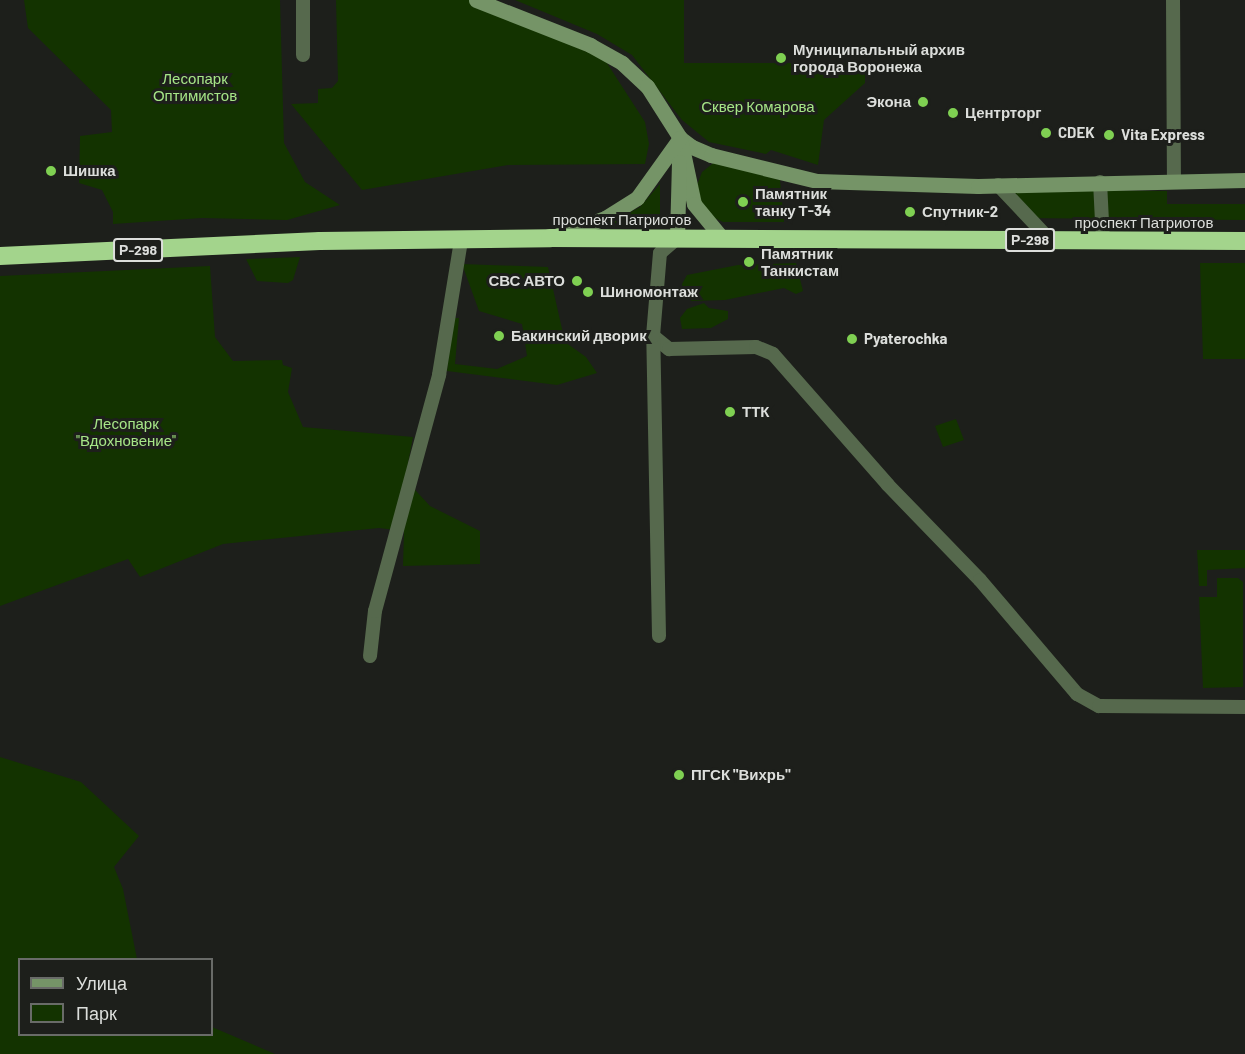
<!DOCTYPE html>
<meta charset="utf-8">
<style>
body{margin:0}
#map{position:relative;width:1245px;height:1054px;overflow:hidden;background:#1d1f1b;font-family:Barlow,sans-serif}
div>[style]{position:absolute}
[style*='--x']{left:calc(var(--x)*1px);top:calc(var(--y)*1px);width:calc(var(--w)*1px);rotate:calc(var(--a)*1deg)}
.green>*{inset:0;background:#133300}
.street>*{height:14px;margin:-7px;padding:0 7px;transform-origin:7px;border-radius:7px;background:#56694d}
.secondary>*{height:15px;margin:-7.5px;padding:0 7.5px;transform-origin:7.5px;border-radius:7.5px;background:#759467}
.highway>*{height:18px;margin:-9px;padding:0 9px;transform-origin:9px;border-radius:9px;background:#a3d48c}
.dots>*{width:16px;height:16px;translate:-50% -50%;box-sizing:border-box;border:3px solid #1d1f1b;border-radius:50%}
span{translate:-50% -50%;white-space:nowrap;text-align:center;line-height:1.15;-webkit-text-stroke:6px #1d1f1b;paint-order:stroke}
.shield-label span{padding:2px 4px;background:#1d1f1b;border:2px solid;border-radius:4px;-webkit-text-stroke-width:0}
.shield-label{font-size:14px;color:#dcdedb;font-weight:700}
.poi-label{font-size:15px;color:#dcdedb;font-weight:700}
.left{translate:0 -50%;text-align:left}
.right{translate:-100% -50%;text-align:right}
.park-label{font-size:15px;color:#a6e587}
.street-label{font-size:15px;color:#dcdedb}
.legend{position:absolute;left:18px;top:958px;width:195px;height:78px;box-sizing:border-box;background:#1d1f1b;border:2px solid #696b68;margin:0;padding:8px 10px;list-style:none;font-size:18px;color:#dcdedb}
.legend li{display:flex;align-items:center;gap:12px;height:30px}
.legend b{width:30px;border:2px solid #696b68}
</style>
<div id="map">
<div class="green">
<i style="clip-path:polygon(24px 0,280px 0,284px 143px,305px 182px,340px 205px,287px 220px,202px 218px,113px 224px,113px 212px,102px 190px,79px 183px,80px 136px,112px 132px,111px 110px,28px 28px)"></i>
<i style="clip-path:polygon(336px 0,472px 0,605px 60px,645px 122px,649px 144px,645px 164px,508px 165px,362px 190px,291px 104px,318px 103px,318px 89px,332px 88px,338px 81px)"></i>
<i style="clip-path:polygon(515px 0,684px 0,684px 63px,865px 63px,865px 83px,824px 120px,818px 165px,771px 150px,766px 154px,709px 142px,682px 120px,632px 55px,597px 34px)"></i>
<i style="clip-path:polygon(716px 161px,780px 180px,784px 222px,723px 222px,702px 212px,695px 190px,702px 172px)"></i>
<i style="clip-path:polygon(660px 184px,660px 225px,611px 223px,640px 207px)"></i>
<i style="clip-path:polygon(994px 190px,1167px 191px,1167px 204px,1245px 204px,1245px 220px,1020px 218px)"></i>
<i style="clip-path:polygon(300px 257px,293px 280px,288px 283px,257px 281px,246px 259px)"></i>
<i style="clip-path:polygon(796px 263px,803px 291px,796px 294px,784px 288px,725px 300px,692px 301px,684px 297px,682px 284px,687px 275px,738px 265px)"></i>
<i style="clip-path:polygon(1200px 263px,1245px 263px,1245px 359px,1203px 359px)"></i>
<i style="clip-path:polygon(462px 264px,548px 267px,565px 342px,586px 357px,597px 373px,557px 385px,447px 371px,453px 318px,459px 318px,455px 364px,497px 369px,527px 356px,522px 324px,479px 311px)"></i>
<i style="clip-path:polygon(210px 266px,215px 337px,233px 361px,282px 360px,283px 365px,292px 368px,288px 392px,303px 427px,413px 437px,405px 479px,430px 506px,480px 531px,480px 564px,403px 566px,404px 531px,379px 528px,223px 544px,140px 577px,128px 559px,0 606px,0 276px)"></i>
<i style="clip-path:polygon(704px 303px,709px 308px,728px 311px,728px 319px,711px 328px,682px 329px,680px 318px,687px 309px)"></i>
<i style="clip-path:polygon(956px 419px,964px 440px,943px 447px,935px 426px)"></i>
<i style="clip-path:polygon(1197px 550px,1245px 550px,1245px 568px,1207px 570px,1207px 586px,1199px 586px)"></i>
<i style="clip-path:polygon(1217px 578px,1238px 578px,1243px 582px,1243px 687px,1203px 688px,1199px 597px,1217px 597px)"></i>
<i style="clip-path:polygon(0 757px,81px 782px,139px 836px,114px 867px,123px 889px,137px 959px,20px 960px,20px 1034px,212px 1034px,212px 1027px,275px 1054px,0 1054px)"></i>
</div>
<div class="street">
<i style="--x:303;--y:0;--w:55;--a:90"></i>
<i style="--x:1173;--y:0;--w:180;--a:89.7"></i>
<i style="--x:1100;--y:182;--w:59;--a:87.1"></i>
<i style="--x:998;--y:185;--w:77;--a:46.6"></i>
<i style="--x:653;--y:336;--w:21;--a:39"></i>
<i style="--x:669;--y:349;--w:87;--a:-1.3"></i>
<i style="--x:756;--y:347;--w:18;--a:22"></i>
<i style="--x:773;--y:354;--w:174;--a:48.7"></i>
<i style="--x:888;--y:485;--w:132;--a:45.9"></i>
<i style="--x:980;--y:580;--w:150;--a:49.6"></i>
<i style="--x:1077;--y:694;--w:25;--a:29"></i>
<i style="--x:1099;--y:706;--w:146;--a:0.4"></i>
<i style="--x:659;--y:636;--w:300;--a:-91.1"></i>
<i style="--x:653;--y:336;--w:83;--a:-85.2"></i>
<i style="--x:660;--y:253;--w:23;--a:-41"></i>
<i style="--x:370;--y:656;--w:45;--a:-83.7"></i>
<i style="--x:375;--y:611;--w:245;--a:-74.8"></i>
<i style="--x:439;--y:375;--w:136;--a:-80.7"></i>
</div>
<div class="secondary">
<i style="--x:476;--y:0;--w:123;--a:21.5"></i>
<i style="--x:590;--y:45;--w:37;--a:29"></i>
<i style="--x:622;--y:63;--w:34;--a:43"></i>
<i style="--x:647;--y:86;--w:62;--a:57.6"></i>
<i style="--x:680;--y:138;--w:15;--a:37"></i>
<i style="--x:692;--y:147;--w:21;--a:23"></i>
<i style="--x:711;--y:155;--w:109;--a:13.8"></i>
<i style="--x:817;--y:181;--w:161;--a:1.8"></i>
<i style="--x:978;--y:186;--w:267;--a:-1.3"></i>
<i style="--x:680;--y:138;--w:67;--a:78"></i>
<i style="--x:694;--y:204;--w:44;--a:50.5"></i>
<i style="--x:558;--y:235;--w:50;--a:-19.9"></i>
<i style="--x:605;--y:218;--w:38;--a:-32"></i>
<i style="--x:637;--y:198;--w:74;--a:-54.4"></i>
<i style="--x:677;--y:238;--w:76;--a:-88.5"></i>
</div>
<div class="highway">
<i style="--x:0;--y:256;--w:320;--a:-2.7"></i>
<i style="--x:320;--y:241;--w:230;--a:-0.7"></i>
<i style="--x:550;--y:238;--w:695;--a:0.25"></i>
</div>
<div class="dots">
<i style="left:781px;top:58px;background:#7fd052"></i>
<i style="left:923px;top:102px;background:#7fd052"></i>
<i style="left:953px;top:113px;background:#7fd052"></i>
<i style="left:1046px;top:133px;background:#7fd052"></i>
<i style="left:1109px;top:135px;background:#7fd052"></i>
<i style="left:51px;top:171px;background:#7fd052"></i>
<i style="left:743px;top:202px;background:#7fd052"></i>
<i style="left:910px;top:212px;background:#7fd052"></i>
<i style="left:749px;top:262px;background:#7fd052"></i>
<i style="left:577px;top:281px;background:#7fd052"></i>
<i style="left:588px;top:292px;background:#7fd052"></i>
<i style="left:499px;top:336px;background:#7fd052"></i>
<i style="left:852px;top:339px;background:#7fd052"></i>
<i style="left:730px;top:412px;background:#7fd052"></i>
<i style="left:679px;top:775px;background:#7fd052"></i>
</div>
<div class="shield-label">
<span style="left:1030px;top:240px">Р-298</span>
<span style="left:138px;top:250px">Р-298</span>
</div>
<div class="poi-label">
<span class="left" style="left:793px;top:58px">Муниципальный архив<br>города Воронежа</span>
<span class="right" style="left:911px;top:102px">Экона</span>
<span class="left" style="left:965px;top:113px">Центрторг</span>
<span class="left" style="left:1058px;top:133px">CDEK</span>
<span class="left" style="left:1121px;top:135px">Vita Express</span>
<span class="left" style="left:63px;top:171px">Шишка</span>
<span class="left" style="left:755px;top:202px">Памятник<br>танку Т-34</span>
<span class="left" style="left:922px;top:212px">Спутник-2</span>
<span class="left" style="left:761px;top:262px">Памятник<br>Танкистам</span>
<span class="right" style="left:565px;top:281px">СВС АВТО</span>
<span class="left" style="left:600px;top:292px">Шиномонтаж</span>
<span class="left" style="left:511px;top:336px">Бакинский дворик</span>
<span class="left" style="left:864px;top:339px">Pyaterochka</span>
<span class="left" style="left:742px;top:412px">ТТК</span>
<span class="left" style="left:691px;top:775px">ПГСК "Вихрь"</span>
</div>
<div class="park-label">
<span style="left:195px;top:87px">Лесопарк<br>Оптимистов</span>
<span style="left:758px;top:107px">Сквер Комарова</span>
<span style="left:126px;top:432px">Лесопарк<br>"Вдохновение"</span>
</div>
<div class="street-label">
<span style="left:622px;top:220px">проспект Патриотов</span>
<span style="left:1144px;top:223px">проспект Патриотов</span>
</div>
<ul class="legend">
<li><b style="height:8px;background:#759467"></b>Улица</li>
<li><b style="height:16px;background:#133300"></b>Парк</li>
</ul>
</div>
